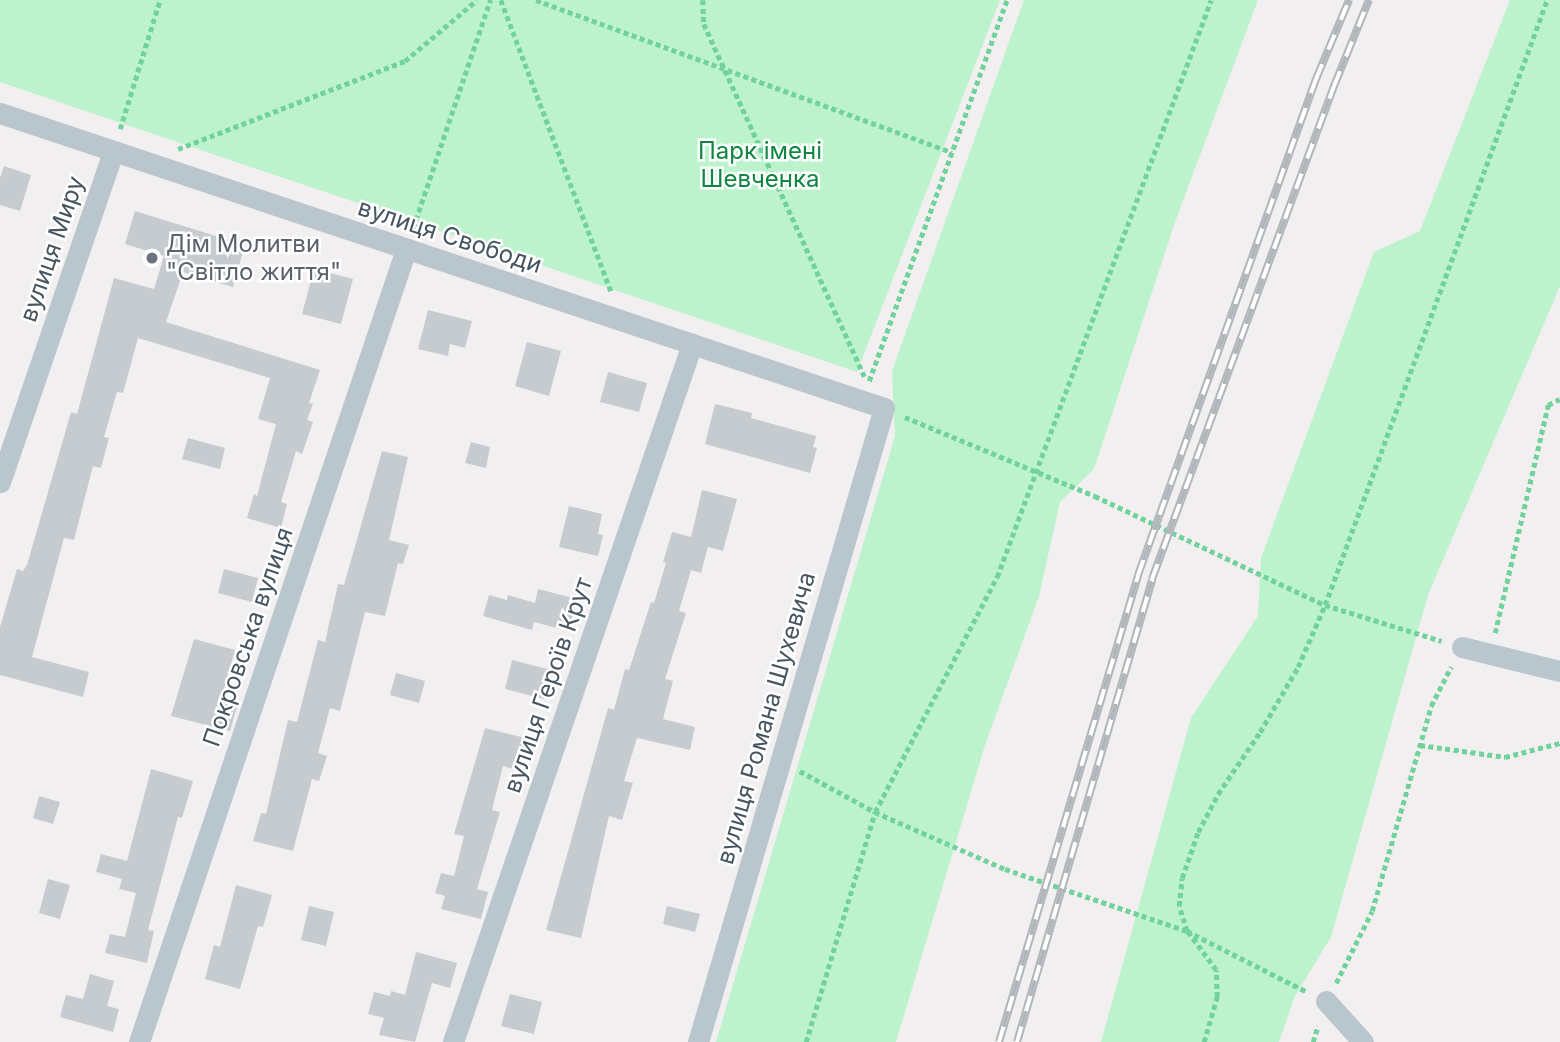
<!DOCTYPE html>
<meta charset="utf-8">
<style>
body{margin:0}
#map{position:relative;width:1560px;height:1042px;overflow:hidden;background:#f2eff0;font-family:Inter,sans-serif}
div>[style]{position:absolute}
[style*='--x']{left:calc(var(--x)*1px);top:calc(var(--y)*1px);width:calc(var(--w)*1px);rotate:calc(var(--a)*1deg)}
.green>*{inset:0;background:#bcf2cc}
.building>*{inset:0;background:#c6cbd0}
.path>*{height:4.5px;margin-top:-2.25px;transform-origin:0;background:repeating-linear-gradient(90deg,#71d39b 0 5px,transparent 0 8.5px)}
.minor>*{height:21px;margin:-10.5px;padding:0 10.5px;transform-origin:10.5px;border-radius:10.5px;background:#bac6cd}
.rail>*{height:8px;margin-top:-4px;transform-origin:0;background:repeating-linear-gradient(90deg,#fff 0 16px,#b1b6ba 0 32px);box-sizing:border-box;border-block:2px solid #b1b6ba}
.dots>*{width:19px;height:19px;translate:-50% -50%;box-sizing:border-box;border:4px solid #fff;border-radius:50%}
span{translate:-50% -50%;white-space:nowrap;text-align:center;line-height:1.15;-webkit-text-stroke:5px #fff;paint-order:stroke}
.park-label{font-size:24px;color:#118642}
.street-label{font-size:24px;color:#46555f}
.worship-label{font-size:24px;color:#5b616d}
.left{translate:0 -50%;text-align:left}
</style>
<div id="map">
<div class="green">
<i style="clip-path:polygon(0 0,1000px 0,857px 372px,0 82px)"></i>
<i style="clip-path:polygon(1024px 0,1258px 0,1175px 222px,1094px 469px,1060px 502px,1039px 596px,985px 745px,896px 1042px,716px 1042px,895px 436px,892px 371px)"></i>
<i style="clip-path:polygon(1510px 0,1560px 0,1560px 286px,1428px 595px,1331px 937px,1295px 996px,1279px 1042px,1101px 1042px,1191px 718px,1258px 616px,1261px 558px,1374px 252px,1420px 231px)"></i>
</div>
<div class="building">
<i style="clip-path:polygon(4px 166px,31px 175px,20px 211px,0 205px,0 178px)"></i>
<i style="clip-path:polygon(135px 211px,245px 245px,233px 287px,183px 272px,166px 322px,320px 370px,309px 403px,313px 404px,307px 420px,313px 422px,302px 454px,296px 451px,281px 502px,287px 504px,281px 528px,247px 518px,254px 494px,257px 496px,276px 424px,258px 419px,270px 378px,138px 338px,123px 393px,117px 392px,104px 437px,109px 438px,101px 468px,93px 466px,74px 540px,64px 538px,32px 657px,89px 672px,83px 697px,0 675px,0 627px,17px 569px,23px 571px,27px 565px,71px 412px,77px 414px,114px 278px,154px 289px,164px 256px,125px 244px)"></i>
<i style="clip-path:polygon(314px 269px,353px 279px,341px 324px,302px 314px)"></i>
<i style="clip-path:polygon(428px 310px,472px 321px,465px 348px,450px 344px,448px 356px,418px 349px)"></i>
<i style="clip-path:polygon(527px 342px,561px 351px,549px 396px,515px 386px)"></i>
<i style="clip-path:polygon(608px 372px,647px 383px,639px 412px,600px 402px)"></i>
<i style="clip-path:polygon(715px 404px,752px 413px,751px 418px,816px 436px,813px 447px,817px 448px,810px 473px,705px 444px)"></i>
<i style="clip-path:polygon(188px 438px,225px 448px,220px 469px,182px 459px)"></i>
<i style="clip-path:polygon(471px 442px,490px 447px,486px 468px,465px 463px)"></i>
<i style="clip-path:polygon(382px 451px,408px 457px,389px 540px,409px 545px,403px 564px,398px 563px,385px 616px,365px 612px,340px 711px,330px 708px,318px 753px,327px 756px,319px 781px,312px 779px,293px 851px,253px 841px,261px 813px,266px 814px,288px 720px,297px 722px,318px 640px,325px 642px,338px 584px,344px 585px)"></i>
<i style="clip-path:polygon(702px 490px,737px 499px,723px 551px,708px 547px,701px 573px,691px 570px,679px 611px,686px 613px,665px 679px,673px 681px,663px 719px,695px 727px,690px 750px,637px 738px,624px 781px,633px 783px,622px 820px,609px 816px,581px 938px,546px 930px,608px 708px,614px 710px,625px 669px,629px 670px,651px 602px,654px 603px,666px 563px,663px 562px,672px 532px,691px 537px)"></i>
<i style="clip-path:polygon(569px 506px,602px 514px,598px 534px,603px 535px,598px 556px,559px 547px)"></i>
<i style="clip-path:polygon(224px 569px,258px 578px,252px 602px,218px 593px)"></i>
<i style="clip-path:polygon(538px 589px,577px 599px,568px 631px,534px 622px,532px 630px,483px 616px,489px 595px,507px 600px,508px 595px,535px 603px)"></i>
<i style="clip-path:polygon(194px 639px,235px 650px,221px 699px,238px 703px,230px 731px,171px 716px)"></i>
<i style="clip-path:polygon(512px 660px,551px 670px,544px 699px,505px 689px)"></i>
<i style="clip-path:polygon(396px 673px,425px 681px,419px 703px,390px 695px)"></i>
<i style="clip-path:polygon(485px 728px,529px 739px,521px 771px,503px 766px,492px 810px,500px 812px,477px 889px,488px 892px,481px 919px,441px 909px,445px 896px,435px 893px,441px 873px,454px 876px,464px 836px,454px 834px)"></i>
<i style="clip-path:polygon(151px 769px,193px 781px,182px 818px,178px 817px,148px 930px,154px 931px,147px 963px,105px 953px,110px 934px,125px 937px,136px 893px,119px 889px,122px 879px,96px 872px,101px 854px,127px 861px)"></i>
<i style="clip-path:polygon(39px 796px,60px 802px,53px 824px,33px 818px)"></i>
<i style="clip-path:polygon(48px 879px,70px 885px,60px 919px,39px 913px)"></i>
<i style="clip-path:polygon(236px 885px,272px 895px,263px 927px,258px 926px,240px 989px,205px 979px,214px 945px,220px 947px)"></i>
<i style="clip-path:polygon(309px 906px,334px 912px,326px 946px,301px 940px)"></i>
<i style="clip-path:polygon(667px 906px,700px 914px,695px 932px,663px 924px)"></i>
<i style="clip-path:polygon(416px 952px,457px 963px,450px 988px,432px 983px,415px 1042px,379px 1035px,384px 1018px,368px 1014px,374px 992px,390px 996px,391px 991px,405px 995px)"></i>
<i style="clip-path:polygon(90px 974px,114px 981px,107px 1006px,119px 1009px,113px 1032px,60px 1017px,66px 995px,83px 999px)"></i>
<i style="clip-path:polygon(510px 994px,542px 1002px,534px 1034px,501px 1026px)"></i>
</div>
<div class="path">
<i style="--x:501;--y:0;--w:314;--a:69.3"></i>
<i style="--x:536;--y:0;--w:443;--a:20.1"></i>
<i style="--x:703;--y:0;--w:24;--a:88"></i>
<i style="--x:704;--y:24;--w:388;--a:65.5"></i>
<i style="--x:120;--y:129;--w:135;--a:-72.8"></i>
<i style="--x:178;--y:149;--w:243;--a:-21.2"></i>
<i style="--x:405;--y:61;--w:94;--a:-40.3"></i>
<i style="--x:413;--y:228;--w:241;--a:-71.3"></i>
<i style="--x:869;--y:381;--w:405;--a:-70.1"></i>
<i style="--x:905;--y:417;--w:206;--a:22.6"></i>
<i style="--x:1095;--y:496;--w:255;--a:25.4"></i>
<i style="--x:1325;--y:605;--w:122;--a:17.1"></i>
<i style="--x:1495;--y:633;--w:234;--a:-76.9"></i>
<i style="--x:1548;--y:405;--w:13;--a:-27"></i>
<i style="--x:1420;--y:745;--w:86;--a:8"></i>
<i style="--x:1505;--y:757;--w:57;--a:-14.3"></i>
<i style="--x:800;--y:771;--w:85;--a:28.7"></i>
<i style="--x:875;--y:812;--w:142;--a:23.7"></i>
<i style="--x:1005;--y:869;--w:192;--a:18.8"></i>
<i style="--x:1187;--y:931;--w:135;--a:26.9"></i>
<i style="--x:1336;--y:983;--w:80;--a:-63.4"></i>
<i style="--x:1372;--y:911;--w:213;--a:-73.9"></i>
<i style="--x:1431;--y:706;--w:44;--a:-62.9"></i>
<i style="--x:806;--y:1042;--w:240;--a:-73.3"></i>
<i style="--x:875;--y:812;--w:265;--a:-62.6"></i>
<i style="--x:997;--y:577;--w:615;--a:-69.65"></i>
<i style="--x:1204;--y:1042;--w:47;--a:-73.9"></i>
<i style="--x:1217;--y:997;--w:27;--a:-92"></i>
<i style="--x:1216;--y:970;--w:49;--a:-126.6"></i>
<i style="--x:1187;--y:931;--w:26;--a:-108"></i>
<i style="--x:1179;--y:906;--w:28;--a:-84"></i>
<i style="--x:1182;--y:878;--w:49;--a:-70.8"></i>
<i style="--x:1198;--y:832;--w:43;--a:-62.2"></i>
<i style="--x:1218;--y:794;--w:75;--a:-55.9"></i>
<i style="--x:1260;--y:732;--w:75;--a:-59.7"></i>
<i style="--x:1298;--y:667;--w:68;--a:-66.5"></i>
<i style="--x:1325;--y:605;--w:644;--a:-69.85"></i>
<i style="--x:1313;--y:1042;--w:17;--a:-73"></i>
</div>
<div class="minor">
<i style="--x:0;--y:113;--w:932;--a:18.45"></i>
<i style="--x:884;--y:408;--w:661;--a:106.35"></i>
<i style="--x:0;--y:482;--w:349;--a:-71.1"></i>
<i style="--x:1462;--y:647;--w:101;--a:13.8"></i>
<i style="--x:1326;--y:1001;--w:55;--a:47.9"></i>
<i style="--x:139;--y:1042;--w:837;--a:-71.39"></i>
<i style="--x:453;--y:1042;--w:738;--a:-71.1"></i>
</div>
<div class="rail">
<i style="--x:999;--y:1042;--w:487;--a:-73.4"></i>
<i style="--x:1138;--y:575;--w:527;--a:-70.26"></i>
<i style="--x:1316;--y:79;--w:86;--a:-67.3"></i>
<i style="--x:1017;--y:1042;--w:482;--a:-73.7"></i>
<i style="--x:1152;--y:579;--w:526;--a:-69.74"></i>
<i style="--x:1334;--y:86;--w:93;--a:-67.9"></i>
</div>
<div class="dots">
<i style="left:152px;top:258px;background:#6b7280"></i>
</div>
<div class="park-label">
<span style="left:760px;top:165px">Парк імені<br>Шевченка</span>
</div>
<div class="street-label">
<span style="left:450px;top:236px;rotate:18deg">вулиця Свободи</span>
<span style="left:52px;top:249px;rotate:-71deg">вулиця Миру</span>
<span style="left:248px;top:637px;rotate:-71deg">Покровська вулиця</span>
<span style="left:548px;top:685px;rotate:-71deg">вулиця Героїв Крут</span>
<span style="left:766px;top:718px;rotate:-74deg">вулиця Романа Шухевича</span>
</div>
<div class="worship-label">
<span class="left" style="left:166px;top:258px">Дім Молитви<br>"Світло життя"</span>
</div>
</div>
